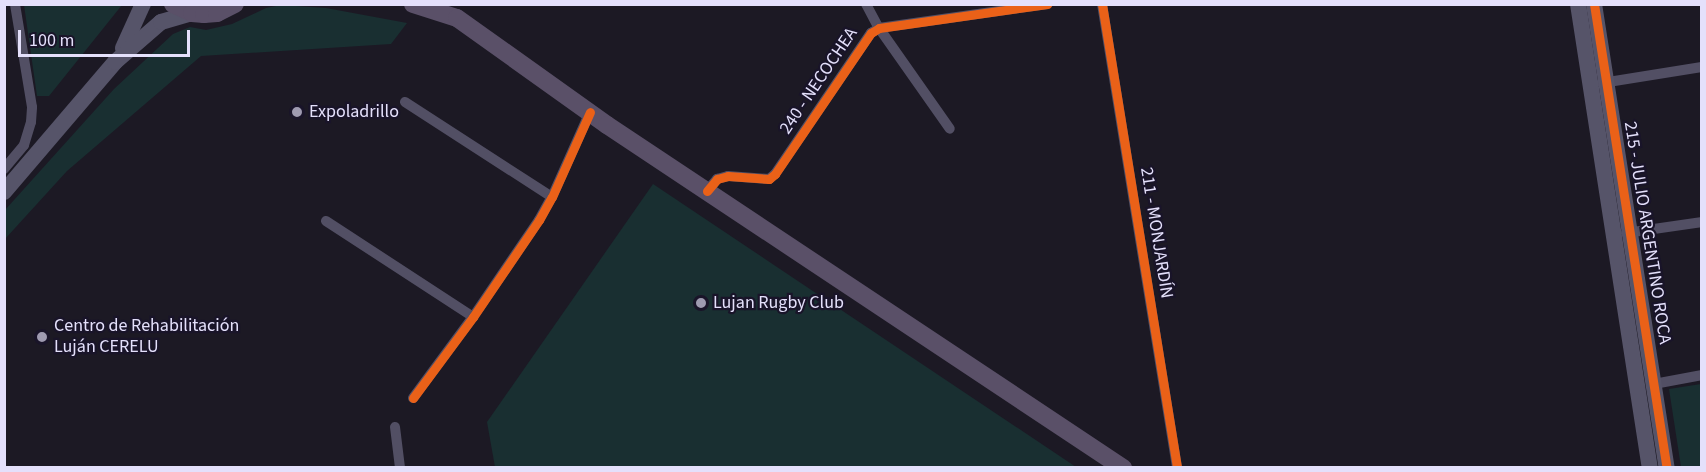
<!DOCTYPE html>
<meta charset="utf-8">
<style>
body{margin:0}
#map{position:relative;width:1706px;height:472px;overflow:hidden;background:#1c1924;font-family:"Source Sans 3",sans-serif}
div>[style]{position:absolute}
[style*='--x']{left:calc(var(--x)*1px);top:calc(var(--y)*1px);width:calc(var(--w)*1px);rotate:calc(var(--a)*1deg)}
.green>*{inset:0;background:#192f31}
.street>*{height:10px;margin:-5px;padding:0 5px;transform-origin:5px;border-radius:5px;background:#524f64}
.secondary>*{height:16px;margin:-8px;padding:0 8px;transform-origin:8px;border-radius:8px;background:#565469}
.primary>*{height:18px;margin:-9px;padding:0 9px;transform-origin:9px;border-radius:9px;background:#5a5068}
.cycleway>*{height:9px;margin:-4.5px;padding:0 4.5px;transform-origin:4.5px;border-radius:4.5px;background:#ea6118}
.dots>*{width:16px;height:16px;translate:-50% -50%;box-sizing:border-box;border:3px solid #191429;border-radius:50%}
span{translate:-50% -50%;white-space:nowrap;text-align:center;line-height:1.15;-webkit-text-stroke:4.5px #191429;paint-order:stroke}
.street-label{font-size:18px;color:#e4e0fb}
.poi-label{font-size:18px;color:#e4e0fb}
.left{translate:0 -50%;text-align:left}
.frame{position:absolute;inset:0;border:6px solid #e4e0fb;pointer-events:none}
.scale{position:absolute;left:18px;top:30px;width:172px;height:27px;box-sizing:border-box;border:3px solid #e4e0fb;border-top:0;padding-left:8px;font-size:18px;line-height:21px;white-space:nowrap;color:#e4e0fb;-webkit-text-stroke:4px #191429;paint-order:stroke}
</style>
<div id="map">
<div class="green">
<i style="clip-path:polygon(24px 5px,24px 4px,122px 5px,49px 96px,37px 96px)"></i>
<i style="clip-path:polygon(281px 5px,326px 8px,407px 23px,391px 44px,201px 56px,67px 171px,5px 239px,5px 210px,114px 89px,173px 34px,190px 27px,206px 30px,232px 24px,266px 8px)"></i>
<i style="clip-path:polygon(653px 184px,1076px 467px,495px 467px,487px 422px)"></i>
<i style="clip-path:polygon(1701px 384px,1701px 467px,1681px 467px,1669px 389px)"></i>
</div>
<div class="street">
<i style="--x:866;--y:4;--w:27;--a:62"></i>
<i style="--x:879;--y:28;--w:123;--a:54.9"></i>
<i style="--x:1102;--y:4;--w:470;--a:80.8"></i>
<i style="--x:1602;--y:83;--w:101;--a:-9.1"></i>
<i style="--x:405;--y:102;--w:175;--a:32.9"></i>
<i style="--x:4;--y:169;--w:31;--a:-50"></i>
<i style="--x:24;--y:145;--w:24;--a:-73"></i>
<i style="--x:31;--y:122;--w:15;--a:-86"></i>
<i style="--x:32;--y:107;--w:104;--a:-99.4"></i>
<i style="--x:707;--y:191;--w:16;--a:-50"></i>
<i style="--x:717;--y:179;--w:11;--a:-15"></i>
<i style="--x:728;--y:176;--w:41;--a:4.2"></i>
<i style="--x:769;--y:179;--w:8;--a:-40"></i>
<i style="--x:775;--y:174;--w:171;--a:-55.8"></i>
<i style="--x:871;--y:33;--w:9;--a:-32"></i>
<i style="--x:879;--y:28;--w:170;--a:-8.1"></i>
<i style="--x:326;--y:221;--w:176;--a:33.1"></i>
<i style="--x:1626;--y:233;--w:77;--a:-8.2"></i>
<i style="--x:1654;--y:384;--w:49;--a:-10.6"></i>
<i style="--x:413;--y:398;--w:101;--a:-53.5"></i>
<i style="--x:473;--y:317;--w:117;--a:-55.8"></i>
<i style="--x:539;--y:220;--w:26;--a:-61"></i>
<i style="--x:552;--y:197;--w:93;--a:-65.9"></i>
<i style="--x:395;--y:427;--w:41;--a:83"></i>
</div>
<div class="secondary">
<i style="--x:1578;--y:4;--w:470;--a:81.2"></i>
<i style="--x:1594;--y:4;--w:470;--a:81.1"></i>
<i style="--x:123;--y:48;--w:48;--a:-65.6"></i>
<i style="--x:4;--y:192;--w:171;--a:-49.5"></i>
<i style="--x:115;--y:62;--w:61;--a:-41"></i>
<i style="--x:161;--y:22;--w:32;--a:-16"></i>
</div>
<div class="primary">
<i style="--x:173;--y:4;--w:21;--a:25"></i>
<i style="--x:192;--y:13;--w:12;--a:5"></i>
<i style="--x:204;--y:14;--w:13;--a:-4"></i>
<i style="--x:217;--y:13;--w:20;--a:-27"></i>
<i style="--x:413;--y:4;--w:46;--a:17.7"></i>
<i style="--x:457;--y:18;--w:184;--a:35.5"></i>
<i style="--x:607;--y:125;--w:620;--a:33.61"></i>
</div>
<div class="cycleway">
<i style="--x:1102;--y:4;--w:470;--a:80.8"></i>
<i style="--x:1594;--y:4;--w:470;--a:81.1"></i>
<i style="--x:707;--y:191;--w:16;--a:-50"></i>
<i style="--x:717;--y:179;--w:11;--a:-15"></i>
<i style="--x:728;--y:176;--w:41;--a:4.2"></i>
<i style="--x:769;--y:179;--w:8;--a:-40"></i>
<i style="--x:775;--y:174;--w:171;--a:-55.8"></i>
<i style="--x:871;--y:33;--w:9;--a:-32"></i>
<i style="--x:879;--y:28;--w:170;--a:-8.1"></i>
<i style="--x:413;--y:398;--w:101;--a:-53.5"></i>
<i style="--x:473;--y:317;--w:117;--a:-55.8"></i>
<i style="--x:539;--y:220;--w:26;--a:-61"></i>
<i style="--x:552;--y:197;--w:93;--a:-65.9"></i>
</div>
<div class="dots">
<i style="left:297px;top:112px;background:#9e9ab0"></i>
<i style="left:701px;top:303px;background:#9e9ab0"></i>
<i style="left:42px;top:337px;background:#9e9ab0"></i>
</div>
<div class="street-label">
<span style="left:819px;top:81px;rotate:-56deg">240 - NECOCHEA</span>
<span style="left:1156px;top:233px;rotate:81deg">211 - MONJARDÍN</span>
<span style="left:1647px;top:233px;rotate:81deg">215 - JULIO ARGENTINO ROCA</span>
</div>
<div class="poi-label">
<span class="left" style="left:309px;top:112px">Expoladrillo</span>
<span class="left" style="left:713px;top:303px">Lujan Rugby Club</span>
<span class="left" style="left:54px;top:337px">Centro de Rehabilitación<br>Luján CERELU</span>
</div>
<div class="frame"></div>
<div class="scale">100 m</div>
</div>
